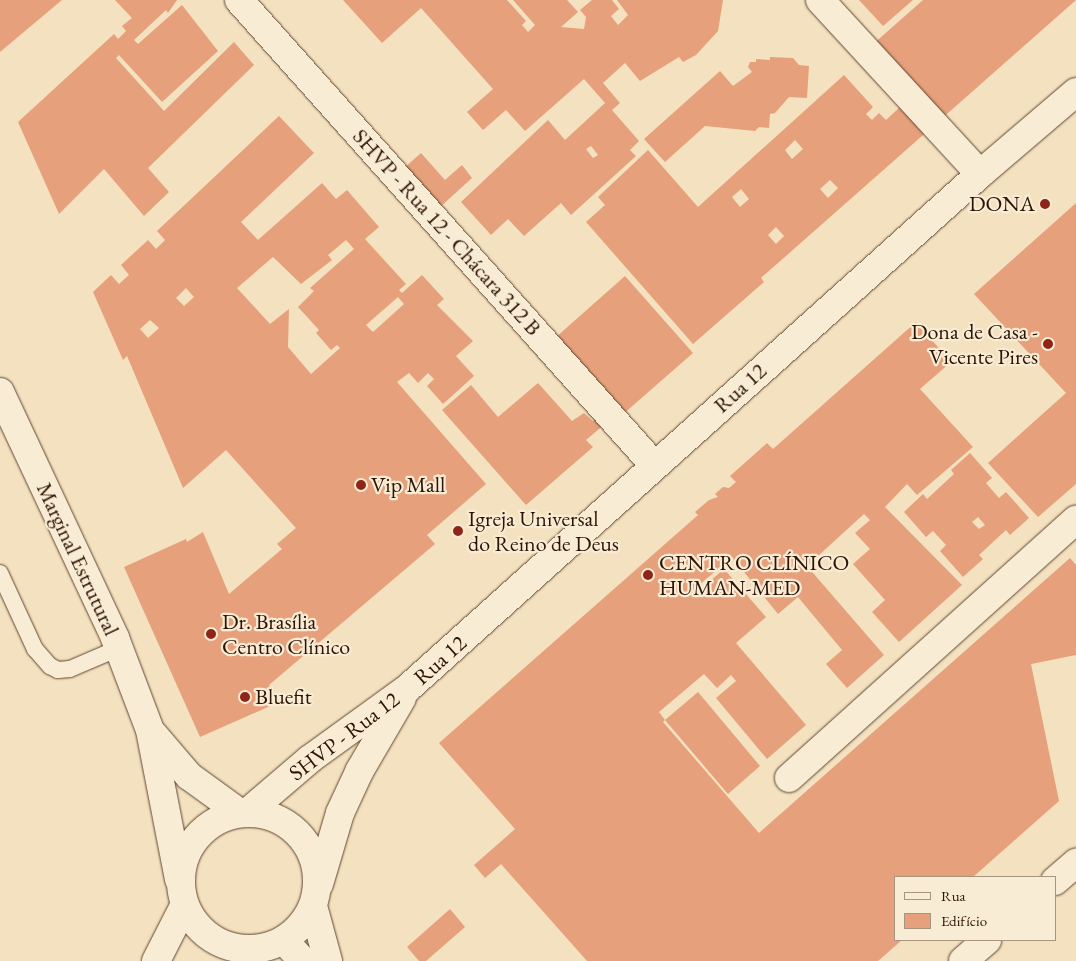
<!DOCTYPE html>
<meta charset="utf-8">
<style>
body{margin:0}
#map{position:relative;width:1076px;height:961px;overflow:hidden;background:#f4e1bf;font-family:"EB Garamond",serif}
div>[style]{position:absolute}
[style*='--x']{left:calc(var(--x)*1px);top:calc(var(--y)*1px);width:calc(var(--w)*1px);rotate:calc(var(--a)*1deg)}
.building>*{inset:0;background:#e6a07b}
.roads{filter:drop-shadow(0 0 1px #604633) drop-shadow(0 0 1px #604633)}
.lane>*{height:16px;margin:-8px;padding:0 8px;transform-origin:8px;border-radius:8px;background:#f8ecd5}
.street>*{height:28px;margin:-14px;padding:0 14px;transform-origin:14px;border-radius:14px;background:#f8ecd5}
.secondary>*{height:28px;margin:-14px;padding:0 14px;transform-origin:14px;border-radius:14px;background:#f8ecd5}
.secondary>.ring{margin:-14px;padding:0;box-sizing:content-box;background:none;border:28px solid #f8ecd5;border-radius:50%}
.dots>*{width:14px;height:14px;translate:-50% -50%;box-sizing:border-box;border:2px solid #f8ecd5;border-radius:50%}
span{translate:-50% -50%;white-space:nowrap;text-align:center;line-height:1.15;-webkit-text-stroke:4.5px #f8ecd5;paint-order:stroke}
.poi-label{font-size:22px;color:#2e1304}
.right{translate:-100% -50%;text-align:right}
.left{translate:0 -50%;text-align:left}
.street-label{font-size:22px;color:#2e1304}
.legend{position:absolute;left:894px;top:876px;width:162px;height:65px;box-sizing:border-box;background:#f8ecd5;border:1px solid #a79581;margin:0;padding:6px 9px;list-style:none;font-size:15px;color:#2e1304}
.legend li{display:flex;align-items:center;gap:10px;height:25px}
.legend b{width:25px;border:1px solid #a79581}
</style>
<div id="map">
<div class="building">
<i style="clip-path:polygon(0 0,62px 0,0 52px)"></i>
<i style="clip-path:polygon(115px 0,177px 0,168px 13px,166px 10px,134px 40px,138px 44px,182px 5px,218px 51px,162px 102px,119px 55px,116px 58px,164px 111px,234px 42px,254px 65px,148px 168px,169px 192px,144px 216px,104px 169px,59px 214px,18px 122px,114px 34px,118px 39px,126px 31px,122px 26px,132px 18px)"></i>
<i style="clip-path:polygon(evenodd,343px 0,507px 0,526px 21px,522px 25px,528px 32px,535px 25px,513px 0,567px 0,578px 12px,561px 27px,584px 29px,586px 17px,580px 10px,592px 0,612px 0,619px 9px,611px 16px,618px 25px,628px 15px,617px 0,723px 0,718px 31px,696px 55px,683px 62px,679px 57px,640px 81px,625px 63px,603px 83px,620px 103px,612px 110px,639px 141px,630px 150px,636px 156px,571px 215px,561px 203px,524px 236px,508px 219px,491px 235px,461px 202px,548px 120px,565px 140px,605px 103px,584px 79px,525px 131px,506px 110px,483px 130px,467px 112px,493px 89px,421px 8px,382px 43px,343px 0,591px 146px,598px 155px,593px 158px,586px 149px,591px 146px)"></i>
<i style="clip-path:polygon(859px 0,913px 0,883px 26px)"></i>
<i style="clip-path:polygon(evenodd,923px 0,1076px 0,761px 278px,764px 282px,693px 344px,586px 222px,605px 205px,598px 197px,648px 150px,698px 207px,844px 75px,873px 107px,866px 114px,872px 120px,879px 113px,886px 120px,914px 94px,871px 46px,923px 0,795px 140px,803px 149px,792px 159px,785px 150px,795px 140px,923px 0,830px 180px,838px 188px,828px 198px,820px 189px,830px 180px,923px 0,741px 189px,749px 199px,740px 207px,732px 197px,741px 189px,923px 0,776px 227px,784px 236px,776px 244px,768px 235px,776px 227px)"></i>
<i style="clip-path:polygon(770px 57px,793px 58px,799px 65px,809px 66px,807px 98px,789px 97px,775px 113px,770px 114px,769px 128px,759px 127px,755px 131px,705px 126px,665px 162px,644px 139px,720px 71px,733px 86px,752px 72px,748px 67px,750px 62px,756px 62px,756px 59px,770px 60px)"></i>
<i style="clip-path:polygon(evenodd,279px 116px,314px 153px,241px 222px,258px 240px,322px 183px,336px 199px,347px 190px,379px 227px,365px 239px,406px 284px,399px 290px,402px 293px,422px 275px,444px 299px,437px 305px,473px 341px,456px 356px,474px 376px,443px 404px,427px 386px,434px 379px,428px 373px,418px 383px,409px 373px,397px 382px,486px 484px,427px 535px,435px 544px,269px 685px,277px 703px,200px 737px,124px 567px,186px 539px,187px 542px,203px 532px,229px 594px,282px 549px,277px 544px,296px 528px,226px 450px,183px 488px,127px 356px,123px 360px,93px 292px,111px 275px,119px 284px,129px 275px,121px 265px,148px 240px,156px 249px,165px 240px,157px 231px,279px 116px,346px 240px,354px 249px,310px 288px,314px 291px,298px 307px,319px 330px,316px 333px,331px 350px,337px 345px,340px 348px,311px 374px,288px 347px,289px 309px,270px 324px,237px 288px,273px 257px,301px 284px,332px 260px,328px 255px,346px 240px,279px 116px,186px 288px,194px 297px,184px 306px,176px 298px,186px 288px,279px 116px,398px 297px,404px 304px,373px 332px,366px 325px,398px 297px,279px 116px,150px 320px,159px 328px,148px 338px,140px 329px,150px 320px)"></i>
<i style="clip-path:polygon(421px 153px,445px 180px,462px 165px,472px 178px,439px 208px,403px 169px)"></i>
<i style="clip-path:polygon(1076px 203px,1076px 484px,1038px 517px,988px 463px,1066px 393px,974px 294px)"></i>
<i style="clip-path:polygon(625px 276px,693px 353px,622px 415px,619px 412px,586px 440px,593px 447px,526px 505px,442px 410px,471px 385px,498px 417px,538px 383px,572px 421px,584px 413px,593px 421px,612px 403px,555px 338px)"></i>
<i style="clip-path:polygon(916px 322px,951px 362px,920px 389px,973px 447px,917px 495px,907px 484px,885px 507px,962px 585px,899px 642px,872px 612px,885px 600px,853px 564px,870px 549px,855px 533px,870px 520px,864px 514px,807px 566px,884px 655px,847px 688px,826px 664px,842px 650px,798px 597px,778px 614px,732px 557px,692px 591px,694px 595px,724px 569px,766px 617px,736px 643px,806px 725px,767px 759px,716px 698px,736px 681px,731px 675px,717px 688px,704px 674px,659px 712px,665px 720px,663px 722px,759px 833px,1070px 558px,1076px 565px,1076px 655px,1031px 664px,1059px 801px,973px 877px,895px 877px,895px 940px,902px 940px,878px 961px,587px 961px,501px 864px,485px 878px,474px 865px,515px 829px,439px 743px,698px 515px,695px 512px,709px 500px,718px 497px,715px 494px,723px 487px,729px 488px,736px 482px,730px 476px,767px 443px,773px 449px)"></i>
<i style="clip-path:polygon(evenodd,970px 453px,992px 478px,986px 483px,999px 498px,1006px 492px,1029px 518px,1010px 535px,1006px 530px,979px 555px,983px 559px,963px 577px,940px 551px,946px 545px,933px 531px,926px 537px,904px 512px,923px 494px,927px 499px,954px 474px,951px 470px,970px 453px,978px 517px,985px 525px,979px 529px,972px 522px,978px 517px)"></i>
<i style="clip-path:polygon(698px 692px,760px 766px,728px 794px,665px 720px)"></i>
<i style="clip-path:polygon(450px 909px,465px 927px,426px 961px,419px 961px,407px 947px)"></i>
</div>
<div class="roads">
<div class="lane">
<i style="--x:0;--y:573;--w:84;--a:65.3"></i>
<i style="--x:35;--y:649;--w:23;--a:49"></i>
<i style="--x:50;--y:666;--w:9;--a:27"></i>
<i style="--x:58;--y:670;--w:12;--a:-5"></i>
<i style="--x:70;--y:669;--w:53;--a:-23.2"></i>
</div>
<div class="street">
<i style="--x:239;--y:0;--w:623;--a:48.25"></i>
<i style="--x:820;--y:0;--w:236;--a:47.4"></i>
<i style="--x:789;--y:778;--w:386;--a:-42"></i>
<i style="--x:1055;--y:881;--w:28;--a:-41"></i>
<i style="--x:963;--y:961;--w:32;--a:-41"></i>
</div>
<div class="secondary">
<i style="--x:0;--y:392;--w:272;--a:64.9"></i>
<i style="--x:115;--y:638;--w:98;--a:69.2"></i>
<i style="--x:150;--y:730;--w:152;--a:79"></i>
<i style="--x:154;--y:735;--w:54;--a:49.5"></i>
<i style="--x:189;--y:776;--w:63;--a:36"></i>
<i style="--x:248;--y:812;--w:82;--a:-40.5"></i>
<i style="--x:310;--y:759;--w:121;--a:-35.9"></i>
<i style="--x:408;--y:688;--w:769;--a:-41.94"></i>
<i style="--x:980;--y:174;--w:126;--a:-40.5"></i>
<i class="ring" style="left:181px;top:813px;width:108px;height:108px"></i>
<i style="--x:319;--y:884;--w:74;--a:-73.5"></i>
<i style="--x:340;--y:813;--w:47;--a:-65.1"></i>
<i style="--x:360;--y:770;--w:83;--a:-59.7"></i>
<i style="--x:313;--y:906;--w:57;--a:74.7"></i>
<i style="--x:284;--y:941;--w:28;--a:46"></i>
<i style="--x:156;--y:961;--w:62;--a:-63"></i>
</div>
</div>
<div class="dots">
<i style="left:1045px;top:204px;background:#8f2418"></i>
<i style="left:1048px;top:344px;background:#8f2418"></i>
<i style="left:361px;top:485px;background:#8f2418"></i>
<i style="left:458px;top:531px;background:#8f2418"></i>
<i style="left:648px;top:575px;background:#8f2418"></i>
<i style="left:211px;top:634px;background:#8f2418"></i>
<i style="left:245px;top:697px;background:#8f2418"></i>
</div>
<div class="poi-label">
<span class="right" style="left:1035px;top:204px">DONA</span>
<span class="right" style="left:1038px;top:344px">Dona de Casa -<br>Vicente Pires</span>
<span class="left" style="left:371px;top:485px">Vip Mall</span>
<span class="left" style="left:468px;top:531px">Igreja Universal<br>do Reino de Deus</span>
<span class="left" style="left:659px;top:575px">CENTRO CLÍNICO<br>HUMAN-MED</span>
<span class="left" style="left:222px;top:634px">Dr. Brasília<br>Centro Clínico</span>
<span class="left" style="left:255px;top:697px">Bluefit</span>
</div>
<div class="street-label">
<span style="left:447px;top:232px;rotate:48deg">SHVP - Rua 12 - Chácara 312 B</span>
<span style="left:740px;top:388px;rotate:-42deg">Rua 12</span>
<span style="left:78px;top:559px;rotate:65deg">Marginal Estrutural</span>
<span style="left:440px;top:660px;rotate:-42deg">Rua 12</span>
<span style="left:344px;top:736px;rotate:-37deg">SHVP - Rua 12</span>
</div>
<ul class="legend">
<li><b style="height:6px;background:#f8ecd5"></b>Rua</li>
<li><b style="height:14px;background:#e6a07b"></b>Edifício</li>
</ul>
</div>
